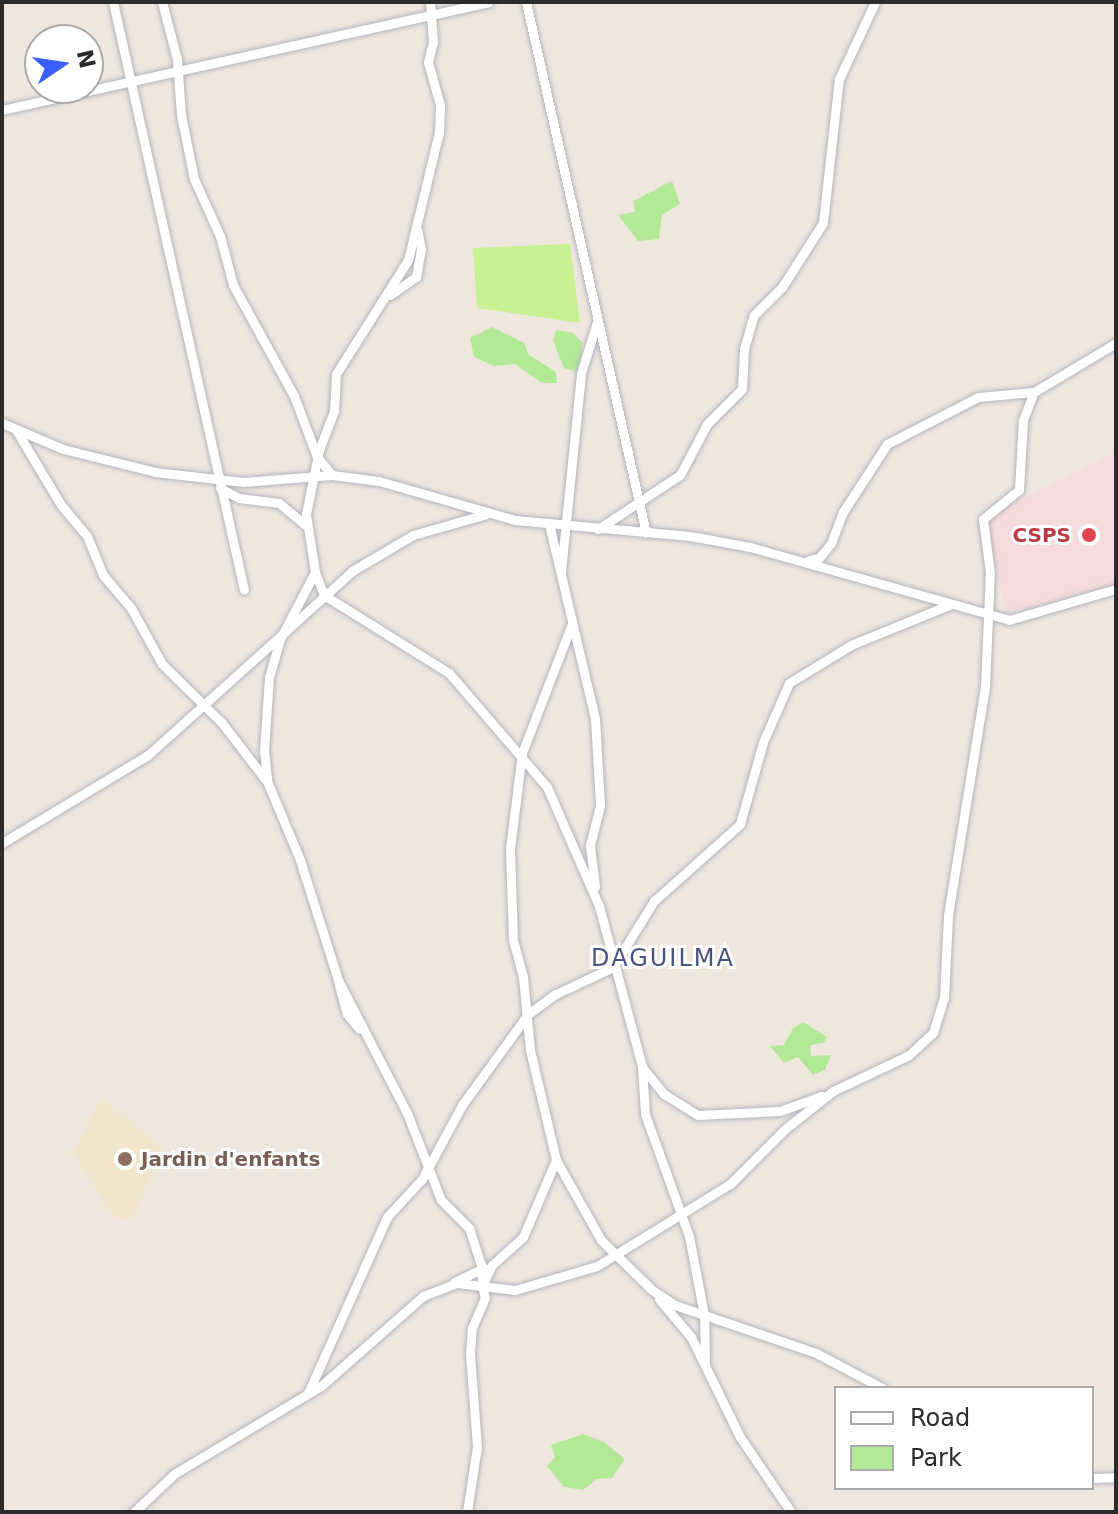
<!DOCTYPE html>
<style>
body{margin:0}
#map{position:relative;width:1118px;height:1514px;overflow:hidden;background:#efe7de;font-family:"DejaVu Sans",sans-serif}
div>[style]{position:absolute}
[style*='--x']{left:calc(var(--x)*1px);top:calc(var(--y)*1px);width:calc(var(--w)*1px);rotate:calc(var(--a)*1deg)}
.education>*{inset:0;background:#f1e5cc}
.medical>*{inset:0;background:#f6dbdc}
.green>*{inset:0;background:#b2e997}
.pitch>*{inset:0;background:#c8f192}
.roads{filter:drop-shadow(0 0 2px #b2b4c1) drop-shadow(0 0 2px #b2b4c1)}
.minor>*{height:9px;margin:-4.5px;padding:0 4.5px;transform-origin:4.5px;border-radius:4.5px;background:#fff}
.dots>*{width:22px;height:22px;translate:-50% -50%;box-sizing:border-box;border:4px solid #fff;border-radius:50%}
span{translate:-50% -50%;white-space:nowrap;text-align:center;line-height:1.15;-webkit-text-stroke:6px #fff;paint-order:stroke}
.health-label{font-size:20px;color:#be3a42;font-weight:700}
.right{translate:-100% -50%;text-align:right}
.education-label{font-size:20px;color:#785e54;font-weight:700}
.left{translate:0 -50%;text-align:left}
.quarter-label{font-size:24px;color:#495381;letter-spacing:2px}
.frame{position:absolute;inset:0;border:4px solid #2c2c2c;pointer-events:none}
.legend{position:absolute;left:834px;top:1386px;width:260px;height:104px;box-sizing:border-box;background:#fff;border:2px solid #ababab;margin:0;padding:10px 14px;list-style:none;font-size:24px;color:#2c2c2c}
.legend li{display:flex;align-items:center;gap:16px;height:40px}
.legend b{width:40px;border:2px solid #ababab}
.north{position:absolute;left:24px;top:24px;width:80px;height:80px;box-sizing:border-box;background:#fff;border:2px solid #ababab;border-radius:50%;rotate:77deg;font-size:22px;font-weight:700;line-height:32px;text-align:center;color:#2c2c2c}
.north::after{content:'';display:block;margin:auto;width:28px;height:36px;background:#3a5fff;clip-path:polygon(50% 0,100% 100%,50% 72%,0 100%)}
</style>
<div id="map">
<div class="education">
<i style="clip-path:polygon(101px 1097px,163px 1147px,132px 1221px,112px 1216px,73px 1153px)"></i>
</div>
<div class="medical">
<i style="clip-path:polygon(1116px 452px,1116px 584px,1006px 614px,986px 518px)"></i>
</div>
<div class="green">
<i style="clip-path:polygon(672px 181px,680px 204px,662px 215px,659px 239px,638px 241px,618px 215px,635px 212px,633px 201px)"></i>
<i style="clip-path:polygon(492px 327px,524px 343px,529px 355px,556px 372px,557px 383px,542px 383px,515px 364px,494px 366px,474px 357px,470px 338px)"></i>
<i style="clip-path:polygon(556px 330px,573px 333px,582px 342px,581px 373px,564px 368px,553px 341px)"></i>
<i style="clip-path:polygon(803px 1022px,827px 1037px,824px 1043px,810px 1045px,811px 1056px,831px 1055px,825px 1070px,813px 1075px,798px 1057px,784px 1063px,770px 1046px,784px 1045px,793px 1028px)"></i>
<i style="clip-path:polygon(583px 1434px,604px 1442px,625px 1459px,612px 1478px,597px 1479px,583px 1490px,564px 1487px,547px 1466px,555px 1457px,551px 1445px)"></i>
</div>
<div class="pitch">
<i style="clip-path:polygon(570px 244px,580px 323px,477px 308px,473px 248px)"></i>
</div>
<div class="roads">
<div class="minor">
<i style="--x:113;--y:2;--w:602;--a:77.44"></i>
<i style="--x:162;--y:2;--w:59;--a:75.3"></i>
<i style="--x:177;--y:59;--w:56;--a:85.9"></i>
<i style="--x:181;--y:115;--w:65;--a:78.5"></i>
<i style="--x:194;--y:179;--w:63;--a:65.5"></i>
<i style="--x:220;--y:236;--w:51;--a:75.1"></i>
<i style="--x:233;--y:285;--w:127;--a:61.2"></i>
<i style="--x:294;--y:396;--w:65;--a:69.3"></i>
<i style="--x:317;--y:457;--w:23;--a:50"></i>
<i style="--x:430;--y:2;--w:40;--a:85.7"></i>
<i style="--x:433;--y:42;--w:21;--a:104"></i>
<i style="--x:428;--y:62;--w:45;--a:74.4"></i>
<i style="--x:440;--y:105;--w:27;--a:92"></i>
<i style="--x:439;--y:132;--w:132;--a:103.6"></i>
<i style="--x:408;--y:260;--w:135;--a:122.3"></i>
<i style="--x:336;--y:374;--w:37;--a:93"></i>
<i style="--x:334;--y:411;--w:42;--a:111"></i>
<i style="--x:319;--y:450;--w:65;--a:101.5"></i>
<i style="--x:306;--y:514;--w:59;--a:81.2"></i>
<i style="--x:315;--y:572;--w:76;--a:117.6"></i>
<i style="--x:280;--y:639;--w:40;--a:106"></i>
<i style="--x:269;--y:677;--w:73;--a:93.9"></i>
<i style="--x:264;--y:750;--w:31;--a:84"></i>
<i style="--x:267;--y:781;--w:86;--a:67.3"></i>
<i style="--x:300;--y:860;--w:126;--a:72.4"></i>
<i style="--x:338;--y:980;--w:150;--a:62.6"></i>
<i style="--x:407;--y:1113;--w:93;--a:68.7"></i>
<i style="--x:441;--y:1200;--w:40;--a:45"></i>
<i style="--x:469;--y:1228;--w:38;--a:72"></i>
<i style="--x:481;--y:1264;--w:22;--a:87"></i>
<i style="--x:526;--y:2;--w:544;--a:77.27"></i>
<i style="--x:2;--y:110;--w:498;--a:-12.5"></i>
<i style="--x:390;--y:295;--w:32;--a:-35"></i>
<i style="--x:416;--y:277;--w:28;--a:-80"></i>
<i style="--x:421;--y:249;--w:20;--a:-101"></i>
<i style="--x:2;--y:423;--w:66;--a:23.1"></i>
<i style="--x:63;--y:449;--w:95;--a:14"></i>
<i style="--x:155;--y:472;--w:89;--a:6.5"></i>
<i style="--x:243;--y:482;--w:89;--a:-4.5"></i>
<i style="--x:332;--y:475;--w:47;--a:7.3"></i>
<i style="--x:379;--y:481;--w:141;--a:16"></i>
<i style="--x:515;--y:520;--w:176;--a:5.2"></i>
<i style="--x:690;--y:536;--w:61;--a:10.4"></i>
<i style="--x:750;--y:547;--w:269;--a:15.7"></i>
<i style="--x:1009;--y:620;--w:111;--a:-16.2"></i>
<i style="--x:16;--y:430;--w:87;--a:59"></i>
<i style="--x:61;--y:505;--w:40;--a:50"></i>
<i style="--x:87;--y:536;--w:42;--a:67.7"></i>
<i style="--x:103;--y:575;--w:43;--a:49.7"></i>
<i style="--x:131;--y:608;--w:64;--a:61"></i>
<i style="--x:162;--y:664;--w:84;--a:44.5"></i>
<i style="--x:222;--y:723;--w:71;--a:52.5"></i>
<i style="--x:220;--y:488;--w:21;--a:28"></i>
<i style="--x:239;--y:498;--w:40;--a:7.1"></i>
<i style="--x:279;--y:503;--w:34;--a:40"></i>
<i style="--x:549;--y:524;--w:199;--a:76.7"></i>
<i style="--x:595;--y:718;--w:88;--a:86.7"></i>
<i style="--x:600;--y:806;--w:40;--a:104.4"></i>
<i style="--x:590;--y:845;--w:42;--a:83.2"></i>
<i style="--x:598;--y:529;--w:98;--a:-33.4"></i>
<i style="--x:680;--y:475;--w:58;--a:-62.1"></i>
<i style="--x:707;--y:424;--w:49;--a:-45"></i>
<i style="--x:742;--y:389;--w:40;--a:-87.1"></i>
<i style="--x:744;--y:349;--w:35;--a:-74"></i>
<i style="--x:754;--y:315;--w:40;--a:-45"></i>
<i style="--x:782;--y:287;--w:76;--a:-57.4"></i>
<i style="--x:823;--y:223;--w:145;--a:-83.7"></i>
<i style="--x:839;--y:79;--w:85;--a:-64.9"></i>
<i style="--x:809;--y:560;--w:10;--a:-11"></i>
<i style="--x:819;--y:558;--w:19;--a:-51"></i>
<i style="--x:831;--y:543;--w:33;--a:-69"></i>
<i style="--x:843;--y:512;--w:81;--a:-57.1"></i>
<i style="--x:887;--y:444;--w:102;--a:-27.3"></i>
<i style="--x:978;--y:397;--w:56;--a:-5.1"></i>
<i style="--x:1034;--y:392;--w:96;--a:-30.9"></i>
<i style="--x:561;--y:571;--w:199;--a:-84.2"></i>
<i style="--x:581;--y:373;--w:53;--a:-72.6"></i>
<i style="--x:315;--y:572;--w:25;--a:69"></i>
<i style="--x:324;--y:595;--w:147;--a:32"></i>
<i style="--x:449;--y:673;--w:150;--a:49.3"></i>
<i style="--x:547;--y:787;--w:130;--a:66.4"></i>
<i style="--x:599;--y:906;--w:167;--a:75"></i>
<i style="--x:642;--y:1067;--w:47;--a:86.3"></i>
<i style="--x:645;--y:1114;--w:130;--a:70.2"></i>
<i style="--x:689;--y:1236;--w:80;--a:79.2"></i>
<i style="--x:704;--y:1315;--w:47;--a:88.8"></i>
<i style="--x:2;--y:843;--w:170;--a:-31.1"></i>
<i style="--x:148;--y:755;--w:275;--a:-42"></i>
<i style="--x:352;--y:571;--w:71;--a:-30.5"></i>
<i style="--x:413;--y:535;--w:76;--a:-16"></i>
<i style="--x:339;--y:985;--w:30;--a:75"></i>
<i style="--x:347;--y:1014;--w:19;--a:51"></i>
<i style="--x:642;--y:1067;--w:35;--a:51"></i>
<i style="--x:664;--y:1094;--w:40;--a:32"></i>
<i style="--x:698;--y:1115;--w:82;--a:-2.8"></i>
<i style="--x:780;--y:1111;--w:44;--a:-20.1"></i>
<i style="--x:556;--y:1160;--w:92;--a:60.6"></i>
<i style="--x:601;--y:1240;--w:71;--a:44.4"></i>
<i style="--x:652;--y:1290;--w:27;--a:33"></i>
<i style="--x:675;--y:1305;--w:149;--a:18.8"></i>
<i style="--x:816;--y:1353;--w:75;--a:27.9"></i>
<i style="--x:454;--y:1282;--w:33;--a:-25"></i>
<i style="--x:659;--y:1299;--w:50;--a:49.9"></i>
<i style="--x:691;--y:1337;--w:111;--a:63.9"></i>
<i style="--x:740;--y:1437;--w:91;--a:55.8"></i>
<i style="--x:308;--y:1393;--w:193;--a:-65.8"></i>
<i style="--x:387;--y:1217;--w:52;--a:-47.4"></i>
<i style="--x:422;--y:1179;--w:84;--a:-61.6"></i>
<i style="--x:462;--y:1105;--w:112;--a:-54"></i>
<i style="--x:528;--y:1014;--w:34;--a:-36"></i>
<i style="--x:556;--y:994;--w:63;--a:-25.3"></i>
<i style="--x:613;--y:967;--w:78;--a:-58.2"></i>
<i style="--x:654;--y:901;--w:115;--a:-41.8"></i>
<i style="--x:740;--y:824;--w:85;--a:-74.3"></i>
<i style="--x:763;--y:742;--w:64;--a:-66.2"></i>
<i style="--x:789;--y:683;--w:73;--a:-31.5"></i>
<i style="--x:851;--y:645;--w:106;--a:-22.2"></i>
<i style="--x:1092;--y:1478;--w:24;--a:-2"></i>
<i style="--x:134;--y:1512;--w:55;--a:-43.5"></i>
<i style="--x:174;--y:1474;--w:171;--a:-30.9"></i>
<i style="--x:321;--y:1386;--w:136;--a:-41.4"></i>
<i style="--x:423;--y:1296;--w:36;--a:-21"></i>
<i style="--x:457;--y:1283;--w:58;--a:6.9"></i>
<i style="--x:515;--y:1290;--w:85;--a:-16.3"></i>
<i style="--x:597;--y:1266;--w:156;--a:-31.7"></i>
<i style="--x:730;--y:1184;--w:78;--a:-45"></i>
<i style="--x:785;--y:1129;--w:61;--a:-38.4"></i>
<i style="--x:833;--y:1091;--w:84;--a:-25.3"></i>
<i style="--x:909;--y:1055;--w:33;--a:-43"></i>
<i style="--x:933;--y:1033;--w:37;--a:-73"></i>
<i style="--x:944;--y:998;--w:83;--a:-87.2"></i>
<i style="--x:948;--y:915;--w:232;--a:-80.8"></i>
<i style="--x:985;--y:686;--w:113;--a:-87.5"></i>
<i style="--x:990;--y:573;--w:54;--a:-97.4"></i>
<i style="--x:983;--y:519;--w:46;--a:-38.9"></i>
<i style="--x:1019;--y:490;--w:70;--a:-86.7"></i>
<i style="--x:1023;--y:420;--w:30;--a:-69"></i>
<i style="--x:467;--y:1512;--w:66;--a:-81.3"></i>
<i style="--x:477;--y:1447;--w:93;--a:-94.3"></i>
<i style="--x:470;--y:1354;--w:26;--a:-86"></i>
<i style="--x:472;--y:1328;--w:33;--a:-67"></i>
<i style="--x:485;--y:1298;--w:12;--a:-104"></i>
<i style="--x:482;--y:1286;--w:23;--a:-65"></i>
<i style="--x:492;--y:1265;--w:42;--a:-42.1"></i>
<i style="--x:523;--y:1237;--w:84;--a:-66.8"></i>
<i style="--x:556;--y:1160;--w:113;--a:-103.3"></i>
<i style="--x:530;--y:1050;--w:73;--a:-95.5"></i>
<i style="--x:523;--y:977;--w:38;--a:-105"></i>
<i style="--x:513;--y:940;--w:91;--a:-91.9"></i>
<i style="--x:510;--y:849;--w:97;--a:-82.9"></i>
<i style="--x:522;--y:753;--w:136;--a:-68.9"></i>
</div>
</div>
<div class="dots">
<i style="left:1089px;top:535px;background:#e0444e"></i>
<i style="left:125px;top:1159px;background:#8d6e63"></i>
</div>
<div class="health-label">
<span class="right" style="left:1071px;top:535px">CSPS</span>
</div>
<div class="education-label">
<span class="left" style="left:141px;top:1159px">Jardin d'enfants</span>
</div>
<div class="quarter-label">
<span style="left:663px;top:959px">DAGUILMA</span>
</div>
<div class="frame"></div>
<ul class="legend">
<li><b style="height:10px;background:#fff"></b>Road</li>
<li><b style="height:22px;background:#b2e997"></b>Park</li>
</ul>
<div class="north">N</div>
</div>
